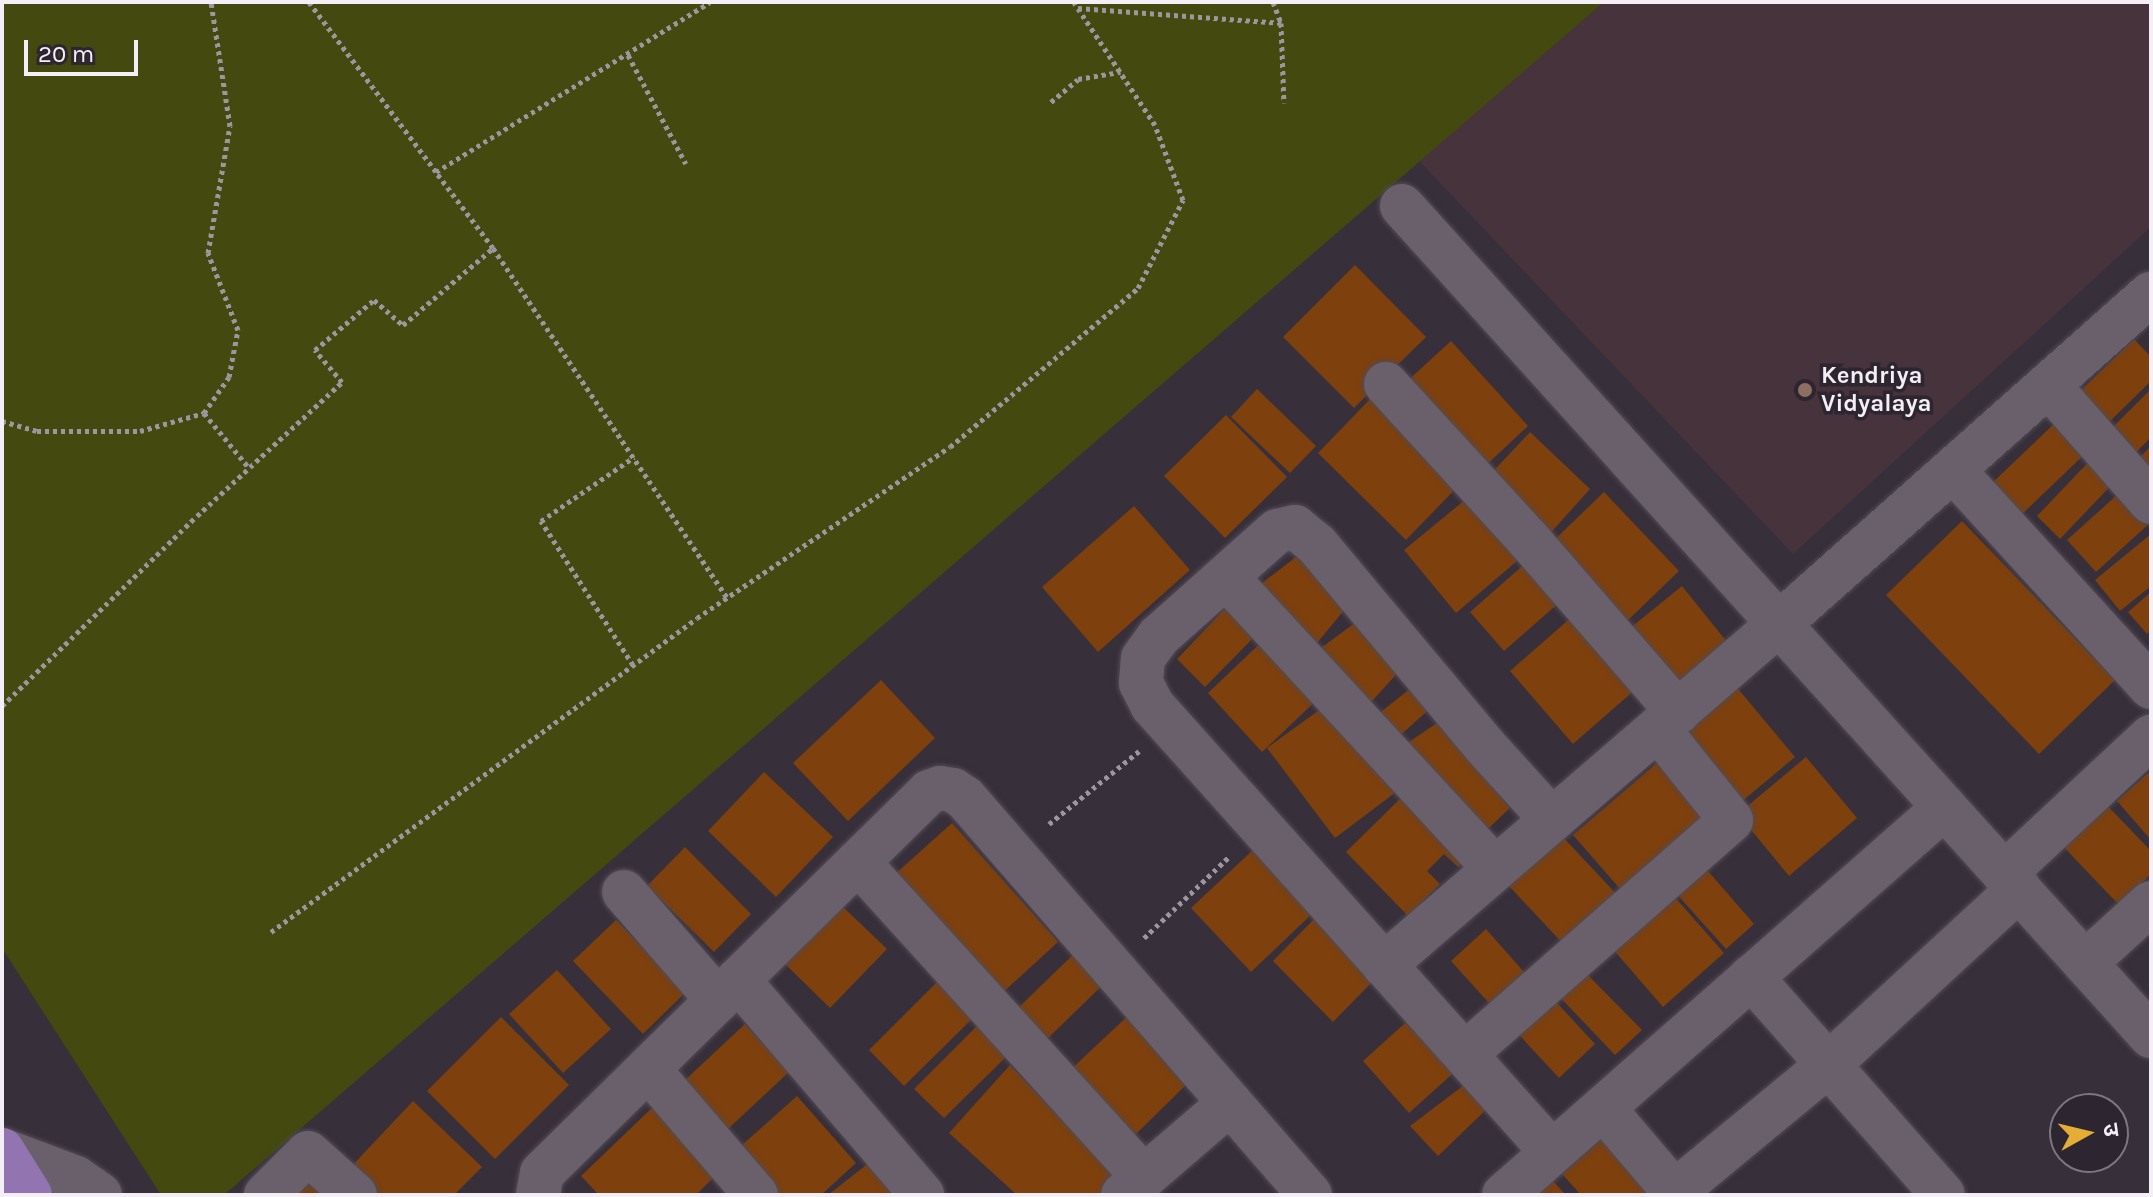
<!DOCTYPE html>
<meta charset="utf-8">
<style>
body{margin:0}
#map{position:relative;width:2153px;height:1197px;overflow:hidden;background:#372f3a;font-family:Karla,"Noto Sans Devanagari",sans-serif}
div>[style]{position:absolute}
[style*='--x']{left:calc(var(--x)*1px);top:calc(var(--y)*1px);width:calc(var(--w)*1px);rotate:calc(var(--a)*1deg)}
.education>*{inset:0;background:#46333c}
.green>*{inset:0;background:#44490f}
.building>*{inset:0;background:#7e400d}
.path>*{height:5px;margin-top:-2.5px;transform-origin:0;background:repeating-linear-gradient(90deg,#9d969f 0 4px,transparent 0 8px)}
.roads{filter:drop-shadow(0 0 2px #514b54) drop-shadow(0 0 2px #514b54)}
.minor>*{height:44px;margin:-22px;padding:0 22px;transform-origin:22px;border-radius:22px;background:#69606c}
.major>*{height:44px;margin:-22px;padding:0 22px;transform-origin:22px;border-radius:22px;background:#9174b0}
.dots>*{width:22px;height:22px;translate:-50% -50%;box-sizing:border-box;border:4px solid #2d252f;border-radius:50%}
span{translate:-50% -50%;white-space:nowrap;text-align:center;line-height:1.15;-webkit-text-stroke:7px #2d252f;paint-order:stroke}
.poi-label{font-size:24px;color:#f4eef6;font-weight:700}
.left{translate:0 -50%;text-align:left}
.frame{position:absolute;inset:0;border:4px solid #f4eef6;pointer-events:none}
.north{position:absolute;left:2049px;top:1093px;width:80px;height:80px;box-sizing:border-box;background:#2d252f;border:2px solid #7d757f;border-radius:50%;rotate:82deg;font-size:22px;font-weight:700;line-height:32px;text-align:center;color:#f4eef6}
.north::after{content:'';display:block;margin:auto;width:28px;height:36px;background:#e4ad35;clip-path:polygon(50% 0,100% 100%,50% 72%,0 100%)}
.scale{position:absolute;left:24px;top:40px;width:114px;height:36px;box-sizing:border-box;border:4px solid #f4eef6;border-top:0;padding-left:10px;font-size:24px;line-height:28px;white-space:nowrap;color:#f4eef6;-webkit-text-stroke:6px #2d252f;paint-order:stroke}
</style>
<div id="map">
<div class="education">
<i style="clip-path:polygon(1604px 2px,2151px 2px,2151px 227px,1793px 554px,1419px 161px)"></i>
</div>
<div class="green">
<i style="clip-path:polygon(2px 2px,1604px 2px,224px 1195px,161px 1195px,2px 948px)"></i>
</div>
<div class="building">
<i style="clip-path:polygon(1355px 265px,1426px 337px,1354px 408px,1283px 337px)"></i>
<i style="clip-path:polygon(2134px 339px,2151px 357px,2151px 381px,2102px 429px,2072px 399px)"></i>
<i style="clip-path:polygon(1451px 341px,1528px 426px,1481px 470px,1403px 385px)"></i>
<i style="clip-path:polygon(1257px 389px,1316px 446px,1290px 473px,1231px 417px)"></i>
<i style="clip-path:polygon(2151px 389px,2151px 437px,2128px 461px,2103px 437px)"></i>
<i style="clip-path:polygon(1375px 394px,1463px 481px,1406px 540px,1318px 453px)"></i>
<i style="clip-path:polygon(1226px 415px,1287px 477px,1225px 538px,1164px 476px)"></i>
<i style="clip-path:polygon(2057px 421px,2087px 452px,2020px 516px,1990px 485px)"></i>
<i style="clip-path:polygon(1530px 432px,1590px 489px,1545px 539px,1484px 481px)"></i>
<i style="clip-path:polygon(2151px 446px,2151px 492px,2128px 469px)"></i>
<i style="clip-path:polygon(2099px 451px,2122px 474px,2060px 539px,2037px 516px)"></i>
<i style="clip-path:polygon(2128px 485px,2151px 522px,2096px 572px,2067px 540px)"></i>
<i style="clip-path:polygon(1604px 492px,1679px 571px,1624px 624px,1549px 545px)"></i>
<i style="clip-path:polygon(1471px 495px,1523px 556px,1456px 613px,1404px 550px)"></i>
<i style="clip-path:polygon(1134px 506px,1190px 570px,1098px 652px,1042px 587px)"></i>
<i style="clip-path:polygon(1962px 521px,2115px 680px,2039px 754px,1886px 595px)"></i>
<i style="clip-path:polygon(2151px 534px,2151px 586px,2120px 611px,2095px 580px)"></i>
<i style="clip-path:polygon(1301px 553px,1350px 603px,1312px 649px,1253px 590px)"></i>
<i style="clip-path:polygon(1536px 554px,1570px 593px,1504px 651px,1470px 612px)"></i>
<i style="clip-path:polygon(1682px 586px,1731px 647px,1674px 694px,1624px 633px)"></i>
<i style="clip-path:polygon(2151px 592px,2151px 630px,2147px 634px,2128px 612px)"></i>
<i style="clip-path:polygon(1232px 601px,1261px 630px,1205px 687px,1177px 659px)"></i>
<i style="clip-path:polygon(1582px 608px,1645px 681px,1573px 744px,1510px 671px)"></i>
<i style="clip-path:polygon(1363px 617px,1403px 667px,1363px 711px,1310px 656px)"></i>
<i style="clip-path:polygon(1271px 633px,1325px 692px,1262px 752px,1208px 693px)"></i>
<i style="clip-path:polygon(1729px 678px,1795px 757px,1734px 808px,1668px 729px)"></i>
<i style="clip-path:polygon(881px 680px,935px 738px,848px 821px,793px 763px)"></i>
<i style="clip-path:polygon(1415px 685px,1434px 705px,1395px 740px,1373px 718px)"></i>
<i style="clip-path:polygon(1333px 700px,1404px 786px,1335px 838px,1267px 748px)"></i>
<i style="clip-path:polygon(1437px 723px,1510px 808px,1475px 841px,1400px 748px)"></i>
<i style="clip-path:polygon(1665px 756px,1719px 819px,1628px 898px,1573px 835px)"></i>
<i style="clip-path:polygon(1806px 757px,1857px 818px,1789px 876px,1738px 814px)"></i>
<i style="clip-path:polygon(764px 772px,833px 837px,776px 897px,708px 831px)"></i>
<i style="clip-path:polygon(2148px 773px,2151px 777px,2151px 840px,2117px 801px)"></i>
<i style="clip-path:polygon(1411px 788px,1473px 852px,1458px 867px,1444px 854px,1427px 871px,1440px 884px,1408px 916px,1346px 852px)"></i>
<i style="clip-path:polygon(2101px 799px,2151px 851px,2151px 874px,2119px 905px,2058px 841px)"></i>
<i style="clip-path:polygon(952px 823px,1058px 942px,999px 996px,893px 876px)"></i>
<i style="clip-path:polygon(1561px 835px,1621px 899px,1568px 949px,1508px 885px)"></i>
<i style="clip-path:polygon(685px 847px,751px 914px,714px 952px,647px 886px)"></i>
<i style="clip-path:polygon(1255px 848px,1315px 911px,1251px 972px,1191px 908px)"></i>
<i style="clip-path:polygon(1695px 856px,1754px 924px,1726px 949px,1666px 882px)"></i>
<i style="clip-path:polygon(1665px 886px,1724px 953px,1663px 1007px,1605px 940px)"></i>
<i style="clip-path:polygon(840px 904px,887px 949px,830px 1008px,783px 962px)"></i>
<i style="clip-path:polygon(1315px 918px,1375px 979px,1333px 1022px,1273px 961px)"></i>
<i style="clip-path:polygon(616px 920px,686px 992px,643px 1034px,573px 961px)"></i>
<i style="clip-path:polygon(1486px 929px,1532px 981px,1498px 1013px,1451px 961px)"></i>
<i style="clip-path:polygon(1083px 945px,1112px 976px,1043px 1043px,1013px 1013px)"></i>
<i style="clip-path:polygon(1580px 967px,1642px 1030px,1615px 1055px,1555px 992px)"></i>
<i style="clip-path:polygon(557px 970px,611px 1029px,563px 1073px,509px 1014px)"></i>
<i style="clip-path:polygon(939px 980px,975px 1016px,904px 1086px,869px 1050px)"></i>
<i style="clip-path:polygon(1546px 991px,1595px 1044px,1559px 1078px,1510px 1025px)"></i>
<i style="clip-path:polygon(1133px 1011px,1195px 1076px,1129px 1141px,1066px 1074px)"></i>
<i style="clip-path:polygon(1414px 1015px,1460px 1067px,1409px 1113px,1363px 1061px)"></i>
<i style="clip-path:polygon(501px 1017px,569px 1085px,495px 1159px,427px 1091px)"></i>
<i style="clip-path:polygon(745px 1024px,789px 1072px,728px 1129px,683px 1082px)"></i>
<i style="clip-path:polygon(979px 1024px,1009px 1054px,944px 1118px,914px 1089px)"></i>
<i style="clip-path:polygon(1010px 1065px,1120px 1181px,1107px 1195px,1017px 1195px,949px 1133px)"></i>
<i style="clip-path:polygon(1468px 1082px,1491px 1105px,1438px 1156px,1410px 1126px)"></i>
<i style="clip-path:polygon(797px 1096px,856px 1163px,821px 1195px,770px 1195px,733px 1153px)"></i>
<i style="clip-path:polygon(413px 1101px,482px 1167px,454px 1195px,375px 1195px,348px 1170px)"></i>
<i style="clip-path:polygon(655px 1105px,719px 1172px,696px 1195px,599px 1195px,581px 1176px)"></i>
<i style="clip-path:polygon(1607px 1135px,1652px 1187px,1644px 1195px,1581px 1195px,1562px 1174px)"></i>
<i style="clip-path:polygon(875px 1158px,904px 1195px,828px 1195px)"></i>
<i style="clip-path:polygon(301px 1167px,332px 1195px,275px 1195px)"></i>
<i style="clip-path:polygon(1552px 1180px,1566px 1195px,1536px 1195px)"></i>
</div>
<div class="path">
<i style="--x:309;--y:2;--w:212;--a:53.2"></i>
<i style="--x:1273;--y:2;--w:22;--a:69"></i>
<i style="--x:1281;--y:23;--w:80;--a:87.9"></i>
<i style="--x:1078;--y:8;--w:204;--a:4.2"></i>
<i style="--x:628;--y:55;--w:123;--a:62"></i>
<i style="--x:1051;--y:102;--w:35;--a:-40"></i>
<i style="--x:1078;--y:79;--w:43;--a:-9.5"></i>
<i style="--x:493;--y:248;--w:420;--a:56.2"></i>
<i style="--x:204;--y:413;--w:71;--a:50.7"></i>
<i style="--x:2;--y:421;--w:36;--a:16"></i>
<i style="--x:37;--y:431;--w:103;--a:0"></i>
<i style="--x:140;--y:431;--w:66;--a:-15.7"></i>
<i style="--x:204;--y:413;--w:44;--a:-55.2"></i>
<i style="--x:229;--y:377;--w:48;--a:-79.2"></i>
<i style="--x:238;--y:330;--w:83;--a:-111.3"></i>
<i style="--x:208;--y:253;--w:129;--a:-80.2"></i>
<i style="--x:230;--y:126;--w:125;--a:-98.7"></i>
<i style="--x:633;--y:665;--w:171;--a:-122.6"></i>
<i style="--x:541;--y:521;--w:113;--a:-34.5"></i>
<i style="--x:2;--y:706;--w:272;--a:-44.3"></i>
<i style="--x:197;--y:516;--w:197;--a:-42.7"></i>
<i style="--x:342;--y:382;--w:42;--a:-130.2"></i>
<i style="--x:315;--y:350;--w:77;--a:-40.3"></i>
<i style="--x:374;--y:300;--w:38;--a:41"></i>
<i style="--x:403;--y:325;--w:118;--a:-40.5"></i>
<i style="--x:493;--y:248;--w:95;--a:-126.9"></i>
<i style="--x:436;--y:172;--w:322;--a:-31.8"></i>
<i style="--x:1049;--y:824;--w:116;--a:-39"></i>
<i style="--x:271;--y:932;--w:529;--a:-36.39"></i>
<i style="--x:697;--y:618;--w:305;--a:-34.1"></i>
<i style="--x:950;--y:447;--w:246;--a:-40.2"></i>
<i style="--x:1138;--y:288;--w:99;--a:-62.9"></i>
<i style="--x:1183;--y:200;--w:80;--a:-110.5"></i>
<i style="--x:1155;--y:125;--w:147;--a:-123.4"></i>
<i style="--x:1144;--y:938;--w:120;--a:-43.7"></i>
</div>
<div class="roads">
<div class="minor">
<i style="--x:1402;--y:206;--w:1118;--a:47.94"></i>
<i style="--x:1386;--y:384;--w:210;--a:47.5"></i>
<i style="--x:1528;--y:539;--w:229;--a:49.1"></i>
<i style="--x:2048;--y:385;--w:156;--a:48.6"></i>
<i style="--x:1953;--y:470;--w:294;--a:47.6"></i>
<i style="--x:1226;--y:577;--w:397;--a:47.3"></i>
<i style="--x:1552;--y:820;--w:100;--a:-132.2"></i>
<i style="--x:1485;--y:746;--w:263;--a:-129.9"></i>
<i style="--x:1316;--y:544;--w:27;--a:-141"></i>
<i style="--x:1295;--y:527;--w:18;--a:167"></i>
<i style="--x:1277;--y:531;--w:158;--a:138.3"></i>
<i style="--x:1159;--y:636;--w:27;--a:126"></i>
<i style="--x:1143;--y:658;--w:25;--a:95"></i>
<i style="--x:1141;--y:683;--w:25;--a:63"></i>
<i style="--x:1152;--y:705;--w:600;--a:48.18"></i>
<i style="--x:858;--y:862;--w:425;--a:47.8"></i>
<i style="--x:2005;--y:873;--w:200;--a:-43"></i>
<i style="--x:624;--y:892;--w:143;--a:49"></i>
<i style="--x:2085;--y:963;--w:89;--a:-42.3"></i>
<i style="--x:1384;--y:965;--w:523;--a:-40.82"></i>
<i style="--x:1780;--y:623;--w:496;--a:-41.6"></i>
<i style="--x:1751;--y:977;--w:290;--a:48.6"></i>
<i style="--x:738;--y:980;--w:283;--a:49.4"></i>
<i style="--x:1465;--y:1054;--w:354;--a:-41.3"></i>
<i style="--x:1731;--y:820;--w:117;--a:-128.7"></i>
<i style="--x:648;--y:1069;--w:166;--a:49.4"></i>
<i style="--x:1603;--y:1108;--w:114;--a:49.6"></i>
<i style="--x:2;--y:1150;--w:79;--a:20.7"></i>
<i style="--x:76;--y:1178;--w:29;--a:35"></i>
<i style="--x:266;--y:1195;--w:59;--a:-45"></i>
<i style="--x:308;--y:1153;--w:63;--a:41.8"></i>
<i style="--x:538;--y:1195;--w:22;--a:-80"></i>
<i style="--x:542;--y:1173;--w:543;--a:-44.55"></i>
<i style="--x:929;--y:792;--w:12;--a:-20"></i>
<i style="--x:940;--y:788;--w:13;--a:9"></i>
<i style="--x:953;--y:790;--w:14;--a:34"></i>
<i style="--x:965;--y:798;--w:526;--a:49.01"></i>
<i style="--x:1123;--y:1195;--w:141;--a:-40.7"></i>
<i style="--x:1504;--y:1195;--w:587;--a:-41.34"></i>
<i style="--x:1671;--y:1195;--w:204;--a:-39.6"></i>
<i style="--x:1828;--y:1065;--w:260;--a:-42.7"></i>
</div>
<div class="major">
<i style="--x:2;--y:1150;--w:53;--a:58.1"></i>
</div>
</div>
<div class="dots">
<i style="left:1805px;top:390px;background:#8d6e63"></i>
</div>
<div class="poi-label">
<span class="left" style="left:1821px;top:390px">Kendriya<br>Vidyalaya</span>
</div>
<div class="frame"></div>
<div class="north">उ</div>
<div class="scale">20 m</div>
</div>
